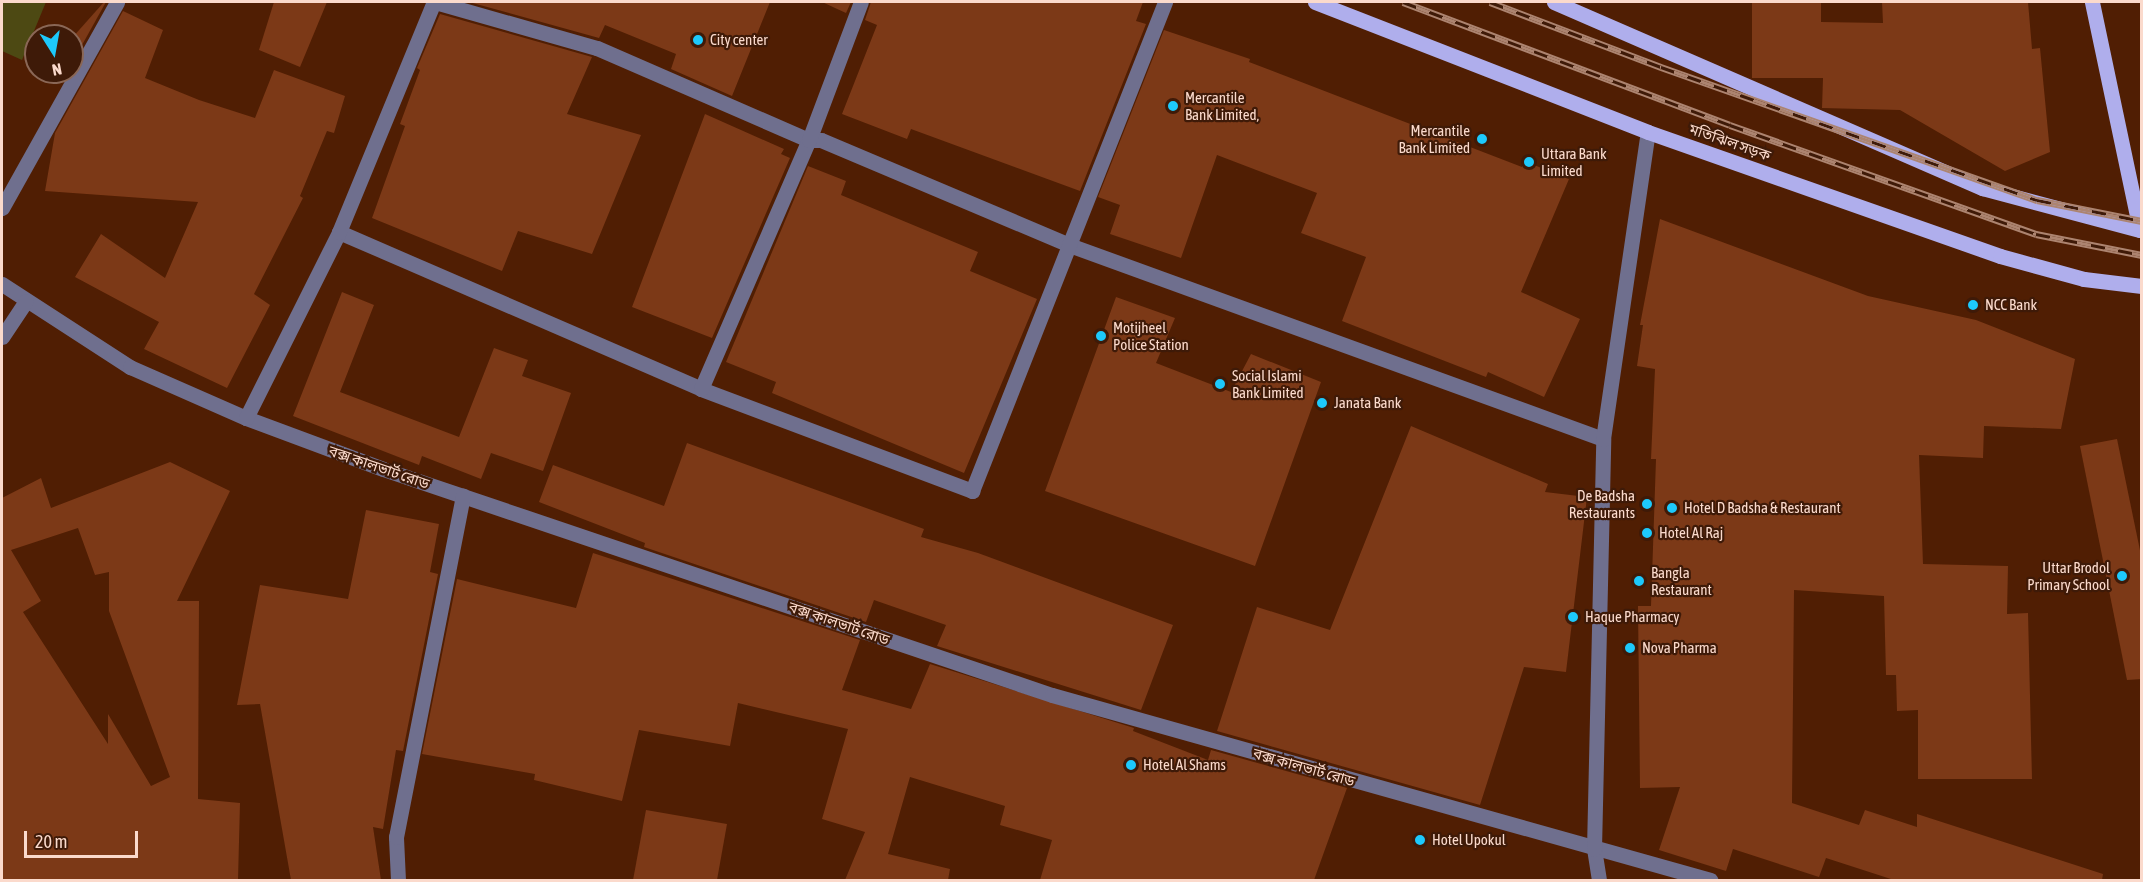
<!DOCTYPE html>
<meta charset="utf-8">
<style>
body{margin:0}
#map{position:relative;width:2143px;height:882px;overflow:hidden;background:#501e03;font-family:"Asap Condensed","Noto Sans Bengali",sans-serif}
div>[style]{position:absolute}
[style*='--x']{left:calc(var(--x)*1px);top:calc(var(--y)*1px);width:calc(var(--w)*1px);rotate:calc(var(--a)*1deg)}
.green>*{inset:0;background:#4d4913}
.building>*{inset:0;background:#7c3917}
.minor>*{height:15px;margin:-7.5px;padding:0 7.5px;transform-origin:7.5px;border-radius:7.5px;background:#6f6f8e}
.major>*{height:15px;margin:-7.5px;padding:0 7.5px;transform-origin:7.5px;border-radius:7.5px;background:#afaeec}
.rail>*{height:7px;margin-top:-3.5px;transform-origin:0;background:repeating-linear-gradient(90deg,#3e1a08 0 14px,#ac8470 0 28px);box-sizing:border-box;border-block:2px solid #ac8470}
.dots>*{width:16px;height:16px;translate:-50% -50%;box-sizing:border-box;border:3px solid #3e1a08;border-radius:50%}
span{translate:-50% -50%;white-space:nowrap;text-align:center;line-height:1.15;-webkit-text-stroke:4.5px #3e1a08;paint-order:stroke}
.poi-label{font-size:15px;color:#fbdacc}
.left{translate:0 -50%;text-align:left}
.right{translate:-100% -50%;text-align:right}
.street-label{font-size:15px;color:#fbdacc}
.frame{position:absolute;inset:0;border:3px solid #fbdacc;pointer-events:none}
.north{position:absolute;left:24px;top:24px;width:60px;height:60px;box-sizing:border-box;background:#3e1a08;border:2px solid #8a6756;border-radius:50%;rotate:169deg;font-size:16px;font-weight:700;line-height:24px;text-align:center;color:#fbdacc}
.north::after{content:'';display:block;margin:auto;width:21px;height:27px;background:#1dc9fc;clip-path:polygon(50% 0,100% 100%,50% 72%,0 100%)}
.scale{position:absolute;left:24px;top:831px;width:114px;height:27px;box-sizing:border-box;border:3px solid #fbdacc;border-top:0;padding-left:8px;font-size:18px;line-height:21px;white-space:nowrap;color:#fbdacc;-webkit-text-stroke:4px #3e1a08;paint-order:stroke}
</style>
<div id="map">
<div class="green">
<i style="clip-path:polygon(2px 2px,46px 2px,22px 60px,2px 51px)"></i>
</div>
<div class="building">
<i style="clip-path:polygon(104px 2px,106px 2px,72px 63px,72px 38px)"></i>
<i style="clip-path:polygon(274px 2px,327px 2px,300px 67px,259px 50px)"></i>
<i style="clip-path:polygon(469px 2px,770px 2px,732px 96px,671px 69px,676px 54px,605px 25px,599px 38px)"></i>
<i style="clip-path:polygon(822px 2px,851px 2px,846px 13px)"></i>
<i style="clip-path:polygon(871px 2px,1143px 2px,1136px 21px,1146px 24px,1080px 191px,911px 129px,907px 139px,842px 114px,877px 25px,865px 20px)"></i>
<i style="clip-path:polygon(1752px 2px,1821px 2px,1821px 22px,1883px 23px,1882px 2px,2028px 2px,2032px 49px,2040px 48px,2050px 152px,2005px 171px,1900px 110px,1822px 108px,1823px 78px,1752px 78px)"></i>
<i style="clip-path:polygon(123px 11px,163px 30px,145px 78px,199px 100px,255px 118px,274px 70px,345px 96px,334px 133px,327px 131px,300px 196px,303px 198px,254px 294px,270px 305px,227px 388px,144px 349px,159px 322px,75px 277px,101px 234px,165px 278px,198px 202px,45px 191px,55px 133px)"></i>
<i style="clip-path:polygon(440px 14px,592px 57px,567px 114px,641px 135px,592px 254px,518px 231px,502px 271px,372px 218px,405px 126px,400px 124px,420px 70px,417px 68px)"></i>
<i style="clip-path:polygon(1164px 30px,1250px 59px,1249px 62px,1522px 167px,1524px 161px,1569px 179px,1521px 292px,1580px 319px,1544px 397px,1488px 372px,1486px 377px,1342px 321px,1366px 257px,1301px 233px,1317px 193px,1217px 155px,1181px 258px,1110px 234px,1120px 205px,1098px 197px)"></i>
<i style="clip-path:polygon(705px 114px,784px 149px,781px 154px,790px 158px,712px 338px,632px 307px)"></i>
<i style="clip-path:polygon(808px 166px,846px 181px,841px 195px,978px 252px,970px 271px,1037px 299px,964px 473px,772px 393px,776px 382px,726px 362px)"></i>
<i style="clip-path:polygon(1660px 219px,1868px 296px,1976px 320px,2075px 359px,2061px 429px,1984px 426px,1983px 458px,1919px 455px,1923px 564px,2008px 566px,2007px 614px,2028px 613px,2032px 779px,1918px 779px,1918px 710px,1897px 711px,1896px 675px,1886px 675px,1884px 596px,1794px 590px,1792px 803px,1859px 825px,1865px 810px,1917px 827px,1917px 814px,2103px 874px,2102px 880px,1894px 880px,1826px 858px,1819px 877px,1733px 849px,1726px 871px,1659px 850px,1680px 787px,1640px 788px,1638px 606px,1651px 606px,1656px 459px,1651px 459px,1655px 369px,1637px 366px,1643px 325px,1640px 325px)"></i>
<i style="clip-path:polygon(342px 292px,374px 305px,340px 392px,459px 437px,494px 348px,528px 360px,522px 376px,571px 393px,543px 471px,491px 453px,481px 479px,422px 456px,419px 465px,293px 416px)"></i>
<i style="clip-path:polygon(1116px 297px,1175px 318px,1156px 363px,1231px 392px,1251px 354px,1321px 382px,1255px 566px,1045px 491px)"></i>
<i style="clip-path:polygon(1411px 426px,1548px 484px,1545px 492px,1587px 497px,1566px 672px,1524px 667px,1480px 805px,1217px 731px,1257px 607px,1330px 630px)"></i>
<i style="clip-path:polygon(2117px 439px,2142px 560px,2142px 679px,2127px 680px,2080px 446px)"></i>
<i style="clip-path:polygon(687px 443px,924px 529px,921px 537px,978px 553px,1173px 625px,1141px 710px,937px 646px,946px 625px,874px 600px,866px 622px,644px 547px,645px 543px,539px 502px,553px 465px,664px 506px)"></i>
<i style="clip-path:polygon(evenodd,170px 462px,230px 491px,177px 601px,199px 601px,198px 799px,240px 803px,238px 880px,2px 880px,2px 498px,41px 478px,51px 508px,170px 462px,78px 528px,95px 575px,109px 572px,109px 611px,170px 777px,151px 786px,108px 714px,108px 744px,23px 612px,41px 601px,11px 550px,78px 528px)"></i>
<i style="clip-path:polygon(366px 510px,439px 524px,430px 572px,438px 574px,403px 751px,396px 750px,383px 829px,373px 827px,381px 880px,291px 880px,260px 704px,237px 705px,260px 585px,348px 599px)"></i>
<i style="clip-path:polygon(593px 553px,860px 640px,842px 690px,911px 709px,930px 664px,1134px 728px,1133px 731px,1208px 760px,1211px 750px,1347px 788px,1314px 880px,1040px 880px,1052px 840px,1000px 825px,1005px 806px,910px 777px,888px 854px,950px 869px,948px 880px,845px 880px,865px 832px,822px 819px,848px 729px,738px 703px,730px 746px,639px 730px,622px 801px,534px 780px,535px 774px,422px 754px,457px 579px,576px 608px)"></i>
<i style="clip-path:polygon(646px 810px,727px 824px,717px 880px,633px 880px)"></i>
</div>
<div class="minor">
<i style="--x:435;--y:2;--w:168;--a:15.9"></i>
<i style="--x:597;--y:48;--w:231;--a:23.5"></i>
<i style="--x:809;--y:140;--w:12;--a:0"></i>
<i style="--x:821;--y:140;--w:272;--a:22.9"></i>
<i style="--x:1072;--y:246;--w:565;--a:19.97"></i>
<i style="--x:2;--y:208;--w:236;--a:-60.8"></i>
<i style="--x:339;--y:232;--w:395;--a:23.4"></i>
<i style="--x:701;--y:389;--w:290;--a:20.6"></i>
<i style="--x:972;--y:491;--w:526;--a:-68.46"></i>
<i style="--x:2;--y:284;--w:153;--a:33"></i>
<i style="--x:130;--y:367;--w:127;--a:23.7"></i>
<i style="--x:246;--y:418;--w:146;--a:20.4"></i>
<i style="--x:383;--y:469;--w:706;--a:18.67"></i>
<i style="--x:1052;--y:695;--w:684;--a:15.7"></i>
<i style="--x:2;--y:337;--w:43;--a:-56.3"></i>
<i style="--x:701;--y:389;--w:271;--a:-66.6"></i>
<i style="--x:809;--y:140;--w:147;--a:-69.4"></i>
<i style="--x:246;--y:418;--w:208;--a:-63.4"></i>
<i style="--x:339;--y:232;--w:249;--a:-67.6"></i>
<i style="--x:398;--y:880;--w:43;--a:-92.7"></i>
<i style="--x:396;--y:837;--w:348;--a:-78.9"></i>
<i style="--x:1599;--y:880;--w:31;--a:-99"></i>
<i style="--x:1594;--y:849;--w:410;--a:-88.7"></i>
<i style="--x:1603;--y:439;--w:310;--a:-81.7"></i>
</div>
<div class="major">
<i style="--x:1315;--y:2;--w:357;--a:21.3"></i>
<i style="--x:1648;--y:132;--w:373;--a:19.4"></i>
<i style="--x:2000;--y:256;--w:87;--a:15.3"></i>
<i style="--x:2084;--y:279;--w:58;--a:6.9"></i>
<i style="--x:1554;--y:2;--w:467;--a:23.5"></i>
<i style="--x:1982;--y:188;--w:163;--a:14.9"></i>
<i style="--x:2140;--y:230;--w:233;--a:-101.9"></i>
</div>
<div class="rail">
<i style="--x:1403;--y:2;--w:349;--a:20.6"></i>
<i style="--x:1730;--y:125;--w:325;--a:19.6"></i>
<i style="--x:2036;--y:234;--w:108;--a:11.2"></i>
<i style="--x:1490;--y:2;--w:183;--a:20.8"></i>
<i style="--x:1661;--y:67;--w:399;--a:19.5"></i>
<i style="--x:2037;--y:200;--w:107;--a:11.3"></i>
</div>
<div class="dots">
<i style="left:698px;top:40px;background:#1dc9fc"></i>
<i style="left:1173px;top:106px;background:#1dc9fc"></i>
<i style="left:1482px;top:139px;background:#1dc9fc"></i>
<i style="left:1529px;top:162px;background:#1dc9fc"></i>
<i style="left:1973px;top:305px;background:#1dc9fc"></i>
<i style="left:1101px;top:336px;background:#1dc9fc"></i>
<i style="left:1220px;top:384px;background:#1dc9fc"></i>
<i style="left:1322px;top:403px;background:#1dc9fc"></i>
<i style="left:1647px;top:504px;background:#1dc9fc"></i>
<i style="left:1672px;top:508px;background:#1dc9fc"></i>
<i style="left:1647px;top:533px;background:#1dc9fc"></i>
<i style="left:2122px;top:576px;background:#1dc9fc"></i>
<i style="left:1639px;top:581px;background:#1dc9fc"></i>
<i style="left:1573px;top:617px;background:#1dc9fc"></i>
<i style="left:1630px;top:648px;background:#1dc9fc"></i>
<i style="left:1131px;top:765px;background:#1dc9fc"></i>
<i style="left:1420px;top:840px;background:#1dc9fc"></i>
</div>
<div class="poi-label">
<span class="left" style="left:710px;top:40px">City center</span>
<span class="left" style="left:1185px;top:106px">Mercantile<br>Bank Limited,</span>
<span class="right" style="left:1470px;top:139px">Mercantile<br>Bank Limited</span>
<span class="left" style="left:1541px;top:162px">Uttara Bank<br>Limited</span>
<span class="left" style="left:1985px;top:305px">NCC Bank</span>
<span class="left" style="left:1113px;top:336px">Motijheel<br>Police Station</span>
<span class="left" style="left:1232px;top:384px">Social Islami<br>Bank Limited</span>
<span class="left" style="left:1334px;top:403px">Janata Bank</span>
<span class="right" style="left:1635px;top:504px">De Badsha<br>Restaurants</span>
<span class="left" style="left:1684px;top:508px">Hotel D Badsha &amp; Restaurant</span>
<span class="left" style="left:1659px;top:533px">Hotel Al Raj</span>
<span class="right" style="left:2110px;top:576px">Uttar Brodol<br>Primary School</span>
<span class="left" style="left:1651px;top:581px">Bangla<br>Restaurant</span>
<span class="left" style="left:1585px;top:617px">Haque Pharmacy</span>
<span class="left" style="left:1642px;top:648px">Nova Pharma</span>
<span class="left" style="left:1143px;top:765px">Hotel Al Shams</span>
<span class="left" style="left:1432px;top:840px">Hotel Upokul</span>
</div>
<div class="street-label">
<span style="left:1730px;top:142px;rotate:19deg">মতিঝিল সড়ক</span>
<span style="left:379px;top:467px;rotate:19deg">বক্স কালভার্ট রোড</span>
<span style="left:839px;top:623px;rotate:19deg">বক্স কালভার্ট রোড</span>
<span style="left:1304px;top:767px;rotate:16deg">বক্স কালভার্ট রোড</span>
</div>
<div class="frame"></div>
<div class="north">N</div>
<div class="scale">20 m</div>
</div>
